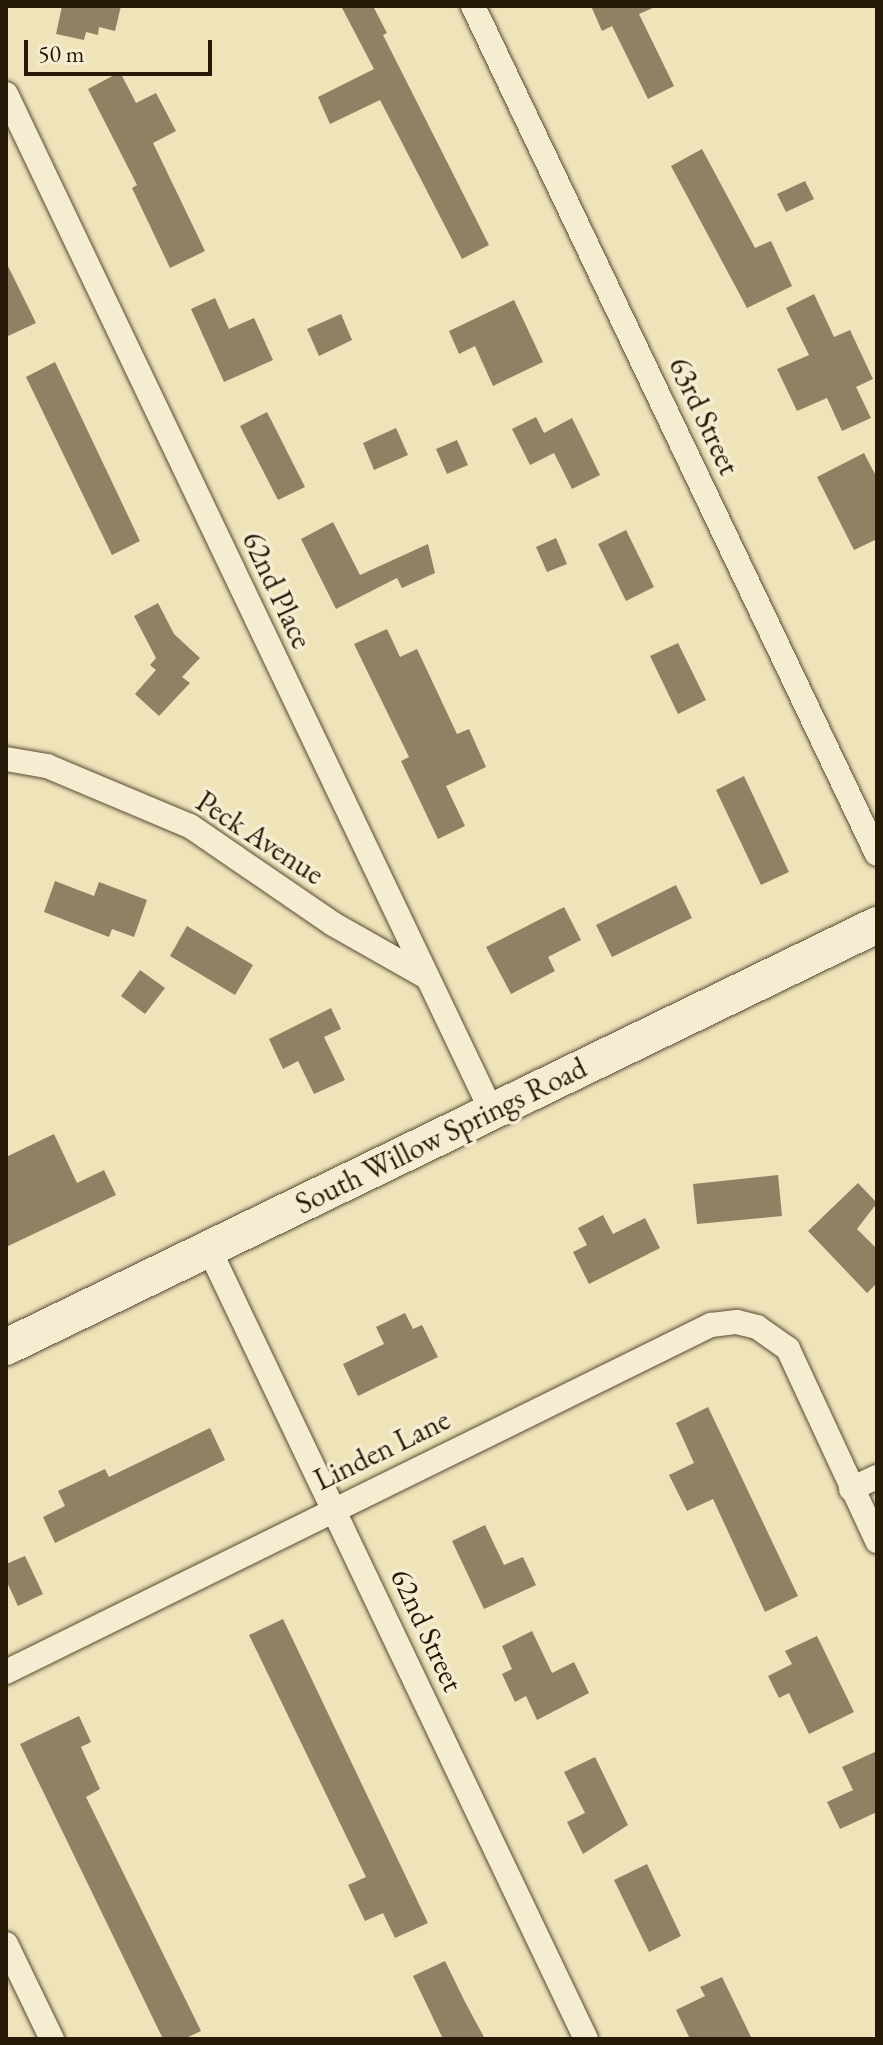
<!DOCTYPE html>
<style>
body{margin:0}
#map{position:relative;width:883px;height:2045px;overflow:hidden;background:#efe3ba;font-family:"EB Garamond",serif}
div>[style]{position:absolute}
[style*='--x']{left:calc(var(--x)*1px);top:calc(var(--y)*1px);width:calc(var(--w)*1px);rotate:calc(var(--a)*1deg)}
.building>*{inset:0;background:#8f8264}
.roads{filter:drop-shadow(0 0 2px #594c34) drop-shadow(0 0 2px #594c34)}
.street>*{height:24px;margin:-12px;padding:0 12px;transform-origin:12px;border-radius:12px;background:#f5edd2}
.secondary>*{height:36px;margin:-18px;padding:0 18px;transform-origin:18px;border-radius:18px;background:#f5edd2}
span{translate:-50% -50%;white-space:nowrap;text-align:center;line-height:1.15;-webkit-text-stroke:7px #f5edd2;paint-order:stroke}
.street-label{font-size:30px;color:#271907}
.frame{position:absolute;inset:0;border:8px solid #271907;pointer-events:none}
.scale{position:absolute;left:24px;top:40px;width:188px;height:36px;box-sizing:border-box;border:4px solid #271907;border-top:0;padding-left:10px;font-size:24px;line-height:28px;white-space:nowrap;color:#271907;-webkit-text-stroke:6px #f5edd2;paint-order:stroke}
</style>
<div id="map">
<div class="building">
<i style="clip-path:polygon(62px 6px,121px 6px,115px 31px,99px 27px,98px 35px,86px 32px,84px 40px,56px 34px)"></i>
<i style="clip-path:polygon(341px 6px,373px 6px,387px 33px,383px 35px,489px 245px,462px 259px,380px 100px,330px 124px,318px 97px,374px 69px)"></i>
<i style="clip-path:polygon(591px 6px,657px 6px,639px 14px,674px 86px,648px 99px,612px 26px,602px 31px)"></i>
<i style="clip-path:polygon(120px 72px,136px 103px,156px 93px,176px 131px,153px 143px,205px 251px,170px 268px,132px 188px,137px 185px,88px 89px)"></i>
<i style="clip-path:polygon(702px 149px,755px 248px,771px 241px,792px 286px,747px 308px,671px 166px)"></i>
<i style="clip-path:polygon(805px 181px,814px 199px,786px 212px,777px 194px)"></i>
<i style="clip-path:polygon(6px 262px,36px 323px,6px 337px)"></i>
<i style="clip-path:polygon(814px 294px,834px 337px,850px 330px,873px 379px,856px 387px,871px 418px,842px 431px,827px 398px,797px 411px,777px 369px,809px 355px,786px 308px)"></i>
<i style="clip-path:polygon(215px 298px,229px 329px,254px 318px,273px 360px,224px 382px,191px 309px)"></i>
<i style="clip-path:polygon(514px 300px,543px 362px,493px 386px,475px 346px,459px 354px,449px 331px)"></i>
<i style="clip-path:polygon(341px 314px,352px 340px,319px 356px,307px 329px)"></i>
<i style="clip-path:polygon(55px 362px,140px 541px,112px 555px,26px 377px)"></i>
<i style="clip-path:polygon(267px 412px,305px 487px,278px 500px,240px 426px)"></i>
<i style="clip-path:polygon(536px 417px,544px 433px,572px 418px,600px 475px,572px 489px,554px 453px,530px 465px,512px 429px)"></i>
<i style="clip-path:polygon(396px 428px,408px 455px,374px 470px,363px 443px)"></i>
<i style="clip-path:polygon(457px 440px,468px 465px,447px 474px,436px 449px)"></i>
<i style="clip-path:polygon(864px 453px,877px 478px,877px 539px,854px 550px,817px 477px)"></i>
<i style="clip-path:polygon(333px 522px,360px 575px,428px 544px,435px 573px,402px 588px,397px 578px,336px 609px,301px 539px)"></i>
<i style="clip-path:polygon(626px 530px,654px 587px,626px 601px,598px 544px)"></i>
<i style="clip-path:polygon(556px 538px,567px 564px,547px 572px,536px 547px)"></i>
<i style="clip-path:polygon(158px 603px,174px 634px,200px 658px,182px 677px,190px 683px,159px 716px,135px 694px,156px 670px,150px 665px,156px 658px,134px 616px)"></i>
<i style="clip-path:polygon(387px 629px,400px 657px,417px 649px,457px 734px,469px 729px,486px 767px,446px 786px,465px 826px,438px 839px,401px 761px,409px 757px,354px 644px)"></i>
<i style="clip-path:polygon(678px 643px,706px 700px,678px 714px,650px 656px)"></i>
<i style="clip-path:polygon(744px 776px,789px 872px,761px 885px,716px 790px)"></i>
<i style="clip-path:polygon(55px 881px,94px 896px,99px 882px,147px 900px,134px 937px,112px 929px,109px 937px,44px 912px)"></i>
<i style="clip-path:polygon(676px 885px,692px 918px,612px 957px,596px 925px)"></i>
<i style="clip-path:polygon(564px 907px,581px 940px,548px 957px,555px 971px,511px 994px,486px 947px)"></i>
<i style="clip-path:polygon(187px 926px,253px 965px,235px 995px,170px 956px)"></i>
<i style="clip-path:polygon(140px 970px,165px 988px,145px 1014px,121px 996px)"></i>
<i style="clip-path:polygon(331px 1008px,341px 1029px,324px 1037px,345px 1080px,314px 1094px,298px 1061px,283px 1069px,269px 1039px)"></i>
<i style="clip-path:polygon(54px 1134px,77px 1183px,104px 1170px,116px 1195px,6px 1247px,6px 1157px)"></i>
<i style="clip-path:polygon(778px 1175px,782px 1216px,697px 1224px,693px 1184px)"></i>
<i style="clip-path:polygon(858px 1183px,877px 1203px,857px 1229px,877px 1249px,877px 1283px,867px 1293px,808px 1231px)"></i>
<i style="clip-path:polygon(603px 1215px,613px 1234px,645px 1218px,660px 1248px,589px 1284px,573px 1252px,587px 1245px,578px 1228px)"></i>
<i style="clip-path:polygon(405px 1313px,413px 1329px,422px 1325px,438px 1357px,358px 1396px,343px 1364px,384px 1344px,376px 1327px)"></i>
<i style="clip-path:polygon(708px 1407px,798px 1596px,765px 1612px,713px 1499px,687px 1511px,669px 1475px,694px 1463px,676px 1423px)"></i>
<i style="clip-path:polygon(210px 1428px,225px 1460px,55px 1543px,43px 1517px,65px 1506px,58px 1491px,105px 1469px,109px 1477px)"></i>
<i style="clip-path:polygon(485px 1525px,504px 1565px,523px 1557px,536px 1585px,484px 1609px,452px 1541px)"></i>
<i style="clip-path:polygon(25px 1556px,43px 1594px,18px 1606px,6px 1580px,6px 1564px)"></i>
<i style="clip-path:polygon(283px 1619px,428px 1923px,395px 1938px,383px 1913px,365px 1921px,348px 1885px,366px 1877px,249px 1635px)"></i>
<i style="clip-path:polygon(532px 1631px,552px 1673px,574px 1662px,589px 1693px,537px 1720px,526px 1696px,515px 1702px,502px 1674px,512px 1669px,502px 1646px)"></i>
<i style="clip-path:polygon(817px 1636px,854px 1712px,809px 1734px,789px 1693px,779px 1698px,768px 1676px,792px 1664px,785px 1651px)"></i>
<i style="clip-path:polygon(79px 1716px,91px 1742px,81px 1747px,100px 1789px,86px 1797px,201px 2031px,184px 2039px,163px 2039px,20px 1744px)"></i>
<i style="clip-path:polygon(877px 1751px,877px 1812px,840px 1829px,827px 1802px,853px 1790px,842px 1767px)"></i>
<i style="clip-path:polygon(595px 1757px,628px 1825px,583px 1854px,567px 1822px,585px 1813px,564px 1772px)"></i>
<i style="clip-path:polygon(647px 1864px,681px 1936px,649px 1952px,614px 1880px)"></i>
<i style="clip-path:polygon(445px 1961px,465px 2002px,485px 2039px,443px 2039px,413px 1976px)"></i>
<i style="clip-path:polygon(722px 1977px,752px 2039px,690px 2039px,676px 2010px,705px 1996px,700px 1987px)"></i>
</div>
<div class="roads">
<div class="street">
<i style="--x:473;--y:6;--w:939;--a:64.53"></i>
<i style="--x:6;--y:94;--w:1128;--a:64.48"></i>
<i style="--x:6;--y:759;--w:42;--a:9.7"></i>
<i style="--x:47;--y:766;--w:155;--a:22.8"></i>
<i style="--x:190;--y:826;--w:173;--a:34.4"></i>
<i style="--x:333;--y:924;--w:106;--a:29.5"></i>
<i style="--x:209;--y:1249;--w:875;--a:64.49"></i>
<i style="--x:851;--y:1489;--w:29;--a:-25"></i>
<i style="--x:6;--y:1672;--w:786;--a:-26.21"></i>
<i style="--x:711;--y:1325;--w:26;--a:-7"></i>
<i style="--x:737;--y:1322;--w:21;--a:14"></i>
<i style="--x:757;--y:1327;--w:38;--a:35"></i>
<i style="--x:788;--y:1349;--w:212;--a:65.1"></i>
<i style="--x:6;--y:1944;--w:106;--a:64.2"></i>
</div>
<div class="secondary">
<i style="--x:6;--y:1347;--w:968;--a:-25.85"></i>
</div>
</div>
<div class="street-label">
<span style="left:704px;top:416px;rotate:65deg">63rd Street</span>
<span style="left:277px;top:590px;rotate:65deg">62nd Place</span>
<span style="left:260px;top:838px;rotate:33deg">Peck Avenue</span>
<span style="left:441px;top:1136px;rotate:-26deg">South Willow Springs Road</span>
<span style="left:382px;top:1450px;rotate:-26deg">Linden Lane</span>
<span style="left:427px;top:1630px;rotate:65deg">62nd Street</span>
</div>
<div class="frame"></div>
<div class="scale">50 m</div>
</div>
